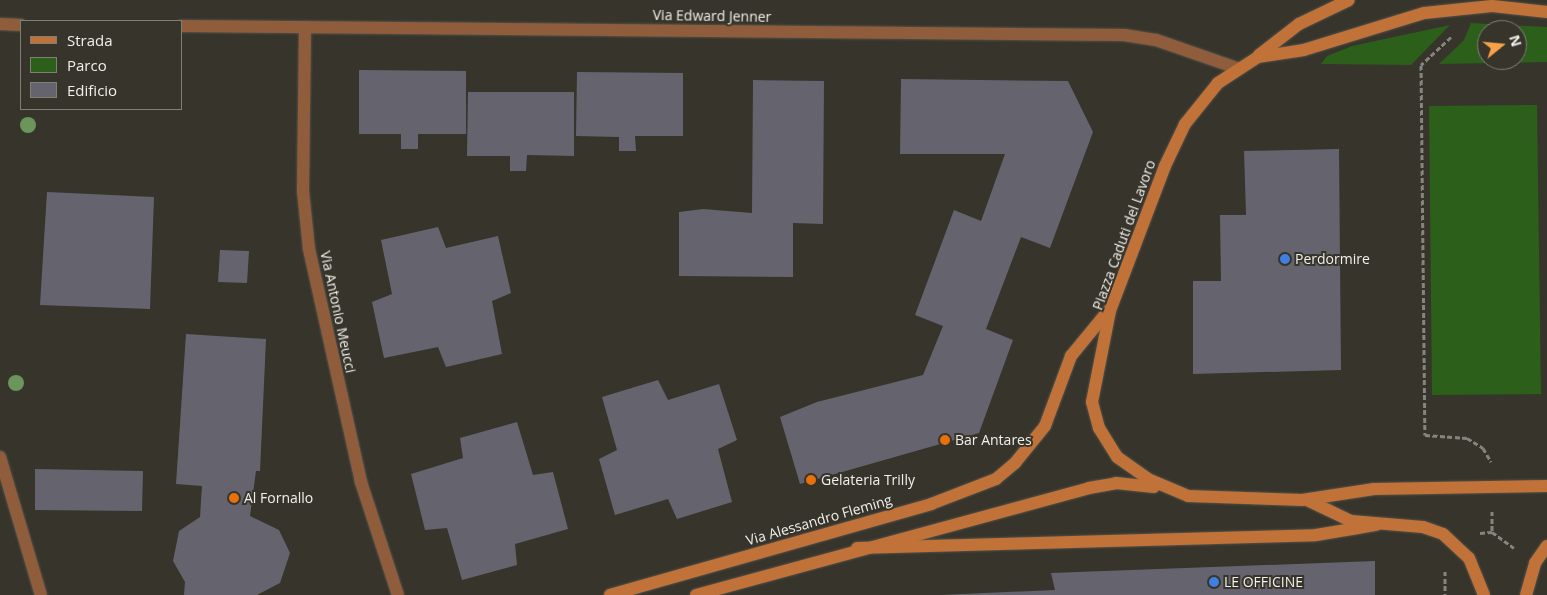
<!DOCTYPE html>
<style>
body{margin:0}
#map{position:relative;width:1547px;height:595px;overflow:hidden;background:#36342b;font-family:"Open Sans",sans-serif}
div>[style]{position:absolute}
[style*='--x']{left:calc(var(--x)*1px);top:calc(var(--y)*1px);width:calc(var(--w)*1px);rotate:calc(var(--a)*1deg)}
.green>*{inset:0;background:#2b5f1a}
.building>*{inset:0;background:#65646e}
.path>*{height:3px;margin-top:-1.5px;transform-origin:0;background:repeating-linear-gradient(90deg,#86857d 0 5px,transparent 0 7.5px)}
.roads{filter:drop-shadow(0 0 1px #545249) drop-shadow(0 0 1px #545249)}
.street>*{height:12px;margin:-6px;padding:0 6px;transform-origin:6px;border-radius:6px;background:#8f5d3c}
.secondary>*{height:12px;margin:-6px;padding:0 6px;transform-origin:6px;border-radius:6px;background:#c17239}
.trees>*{width:16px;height:16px;margin:-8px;border-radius:50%;background:#6b955b}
.dots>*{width:14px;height:14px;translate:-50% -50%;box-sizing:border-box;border:2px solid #36342b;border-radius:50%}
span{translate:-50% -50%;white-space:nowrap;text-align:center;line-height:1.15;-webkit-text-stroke:4px #36342b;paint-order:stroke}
.street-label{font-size:14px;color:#f0efe9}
.poi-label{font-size:14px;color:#f0efe9}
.left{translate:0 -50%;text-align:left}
.legend{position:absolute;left:20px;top:20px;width:162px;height:90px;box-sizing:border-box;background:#36342b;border:1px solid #807f77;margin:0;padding:6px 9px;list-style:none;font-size:15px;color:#f0efe9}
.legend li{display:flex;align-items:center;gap:10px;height:25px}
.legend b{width:25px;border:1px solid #807f77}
.north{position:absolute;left:1477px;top:20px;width:50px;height:50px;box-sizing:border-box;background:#36342b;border:1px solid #807f77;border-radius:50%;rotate:73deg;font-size:14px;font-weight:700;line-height:20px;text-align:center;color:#f0efe9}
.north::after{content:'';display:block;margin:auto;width:18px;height:22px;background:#f7a149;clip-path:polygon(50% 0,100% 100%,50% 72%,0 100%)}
</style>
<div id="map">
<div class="green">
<i style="clip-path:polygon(evenodd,1471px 23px,1547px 27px,1547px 62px,1439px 64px,1464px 40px,1471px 23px,1487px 30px,1517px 30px,1517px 60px,1487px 60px,1487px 30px)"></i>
<i style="clip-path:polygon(1450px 25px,1411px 65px,1321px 64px,1327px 56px,1352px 46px)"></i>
<i style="clip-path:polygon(1537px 105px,1541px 394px,1432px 395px,1429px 106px)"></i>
</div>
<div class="building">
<i style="clip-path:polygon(359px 70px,466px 71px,466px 134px,418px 134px,418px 149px,401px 149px,401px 134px,359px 134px)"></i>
<i style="clip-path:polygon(577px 72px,683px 73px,683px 136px,635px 136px,636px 151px,619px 151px,619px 137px,576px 136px)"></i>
<i style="clip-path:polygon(901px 79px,1068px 81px,1093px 132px,1050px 248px,1021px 237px,986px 329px,1013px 340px,979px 433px,800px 484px,780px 417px,817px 402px,923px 375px,943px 326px,915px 315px,954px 210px,981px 221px,1005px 154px,900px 154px)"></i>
<i style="clip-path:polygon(753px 80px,824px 81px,823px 224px,793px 223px,793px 277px,679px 276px,679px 212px,703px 209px,752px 213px)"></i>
<i style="clip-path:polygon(468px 92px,574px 92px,574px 156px,527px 155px,526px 171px,510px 171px,510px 156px,467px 156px)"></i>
<i style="clip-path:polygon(1339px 149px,1341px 370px,1193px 374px,1193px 281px,1221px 281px,1220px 215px,1246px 215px,1244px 151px)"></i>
<i style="clip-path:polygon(47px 192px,154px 197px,150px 309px,40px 305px)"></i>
<i style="clip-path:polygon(438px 227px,446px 248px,498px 236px,511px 293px,492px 301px,502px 354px,446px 367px,438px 347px,384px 358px,372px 302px,392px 294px,381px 240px)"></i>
<i style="clip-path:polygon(220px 250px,249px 251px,247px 283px,218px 282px)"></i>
<i style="clip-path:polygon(186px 334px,266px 339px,260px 471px,256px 471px,250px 516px,279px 530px,290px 553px,280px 583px,257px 595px,184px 595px,185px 582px,173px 561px,179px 531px,200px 517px,202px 486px,176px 484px)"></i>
<i style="clip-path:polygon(658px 380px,668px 400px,719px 384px,737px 440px,718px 449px,732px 502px,677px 519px,668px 499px,615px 515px,599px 459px,617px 450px,602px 397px)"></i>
<i style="clip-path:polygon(517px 422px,533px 475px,553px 472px,568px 529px,515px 544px,517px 565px,462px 580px,447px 528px,425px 530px,411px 474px,463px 458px,460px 438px)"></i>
<i style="clip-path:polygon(35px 469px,143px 471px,142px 511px,35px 510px)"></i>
<i style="clip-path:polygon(1375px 561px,1375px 595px,940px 595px,1055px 590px,1051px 573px)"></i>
</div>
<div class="path">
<i style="--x:1451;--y:37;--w:41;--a:137"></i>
<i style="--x:1421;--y:65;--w:370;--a:89.4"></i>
<i style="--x:1425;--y:435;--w:42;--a:4.1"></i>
<i style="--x:1467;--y:438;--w:19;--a:32"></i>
<i style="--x:1483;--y:448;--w:16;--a:60"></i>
<i style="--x:1492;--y:511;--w:21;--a:90"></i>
<i style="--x:1492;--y:532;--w:27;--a:36"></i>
<i style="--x:1480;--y:533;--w:12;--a:-5"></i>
<i style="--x:1445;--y:571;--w:24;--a:90"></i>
</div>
<div class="roads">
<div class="street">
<i style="--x:0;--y:24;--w:21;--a:3"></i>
<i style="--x:181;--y:26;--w:943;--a:0.55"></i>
<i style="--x:1124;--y:35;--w:32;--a:9"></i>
<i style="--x:1156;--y:40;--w:86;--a:19.1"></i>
<i style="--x:305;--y:27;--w:164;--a:90.7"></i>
<i style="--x:303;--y:191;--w:58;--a:84.1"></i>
<i style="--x:309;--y:249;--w:239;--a:77.4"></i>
<i style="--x:361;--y:482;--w:119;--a:71.9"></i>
<i style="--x:0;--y:457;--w:144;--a:73.5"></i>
</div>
<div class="secondary">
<i style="--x:1547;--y:12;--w:55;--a:-173.8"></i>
<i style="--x:1492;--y:6;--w:68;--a:174.1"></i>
<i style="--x:1424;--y:13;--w:126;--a:162.9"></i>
<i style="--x:1304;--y:50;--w:47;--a:171.3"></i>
<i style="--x:1258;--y:57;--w:48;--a:147"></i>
<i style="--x:1218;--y:83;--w:53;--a:128.8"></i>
<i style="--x:1185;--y:124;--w:47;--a:115.5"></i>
<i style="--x:1165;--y:166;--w:155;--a:110.8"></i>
<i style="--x:1110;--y:311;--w:93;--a:101.2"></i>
<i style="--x:1092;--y:402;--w:27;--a:75"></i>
<i style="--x:1099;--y:428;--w:34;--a:58"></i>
<i style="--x:1117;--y:457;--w:38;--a:35"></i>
<i style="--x:1148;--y:479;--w:43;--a:23"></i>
<i style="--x:1188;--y:496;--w:114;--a:2"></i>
<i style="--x:1302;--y:500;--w:73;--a:-8.7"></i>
<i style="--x:1374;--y:489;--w:173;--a:-1"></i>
<i style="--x:1259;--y:55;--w:51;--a:-37.8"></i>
<i style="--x:1299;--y:24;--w:55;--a:-25.6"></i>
<i style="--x:1307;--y:500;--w:49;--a:25.5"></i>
<i style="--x:1351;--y:521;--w:72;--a:4.8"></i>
<i style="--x:1423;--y:527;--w:21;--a:19"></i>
<i style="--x:1443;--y:534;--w:35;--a:43"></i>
<i style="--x:1469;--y:558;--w:40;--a:68"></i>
<i style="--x:857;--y:548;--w:459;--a:-1.6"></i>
<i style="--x:1316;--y:535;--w:61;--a:-9.5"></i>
<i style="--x:610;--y:595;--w:334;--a:-15.8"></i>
<i style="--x:931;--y:504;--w:70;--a:-21"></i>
<i style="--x:996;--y:479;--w:25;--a:-40"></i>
<i style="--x:1015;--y:463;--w:48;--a:-51"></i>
<i style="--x:1045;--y:426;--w:75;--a:-69.6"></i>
<i style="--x:1071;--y:356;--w:58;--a:-50.6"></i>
<i style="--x:696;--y:595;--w:407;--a:-15.2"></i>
<i style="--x:1089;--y:488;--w:27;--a:-10"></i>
<i style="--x:1116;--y:483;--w:38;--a:6"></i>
<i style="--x:1526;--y:595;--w:33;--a:-74"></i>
<i style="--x:1535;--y:563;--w:21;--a:-55"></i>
</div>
</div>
<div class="trees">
<i style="left:28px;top:125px"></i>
<i style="left:16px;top:383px"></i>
</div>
<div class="dots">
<i style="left:1285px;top:259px;background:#3f7fe0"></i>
<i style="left:945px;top:440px;background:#e8710a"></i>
<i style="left:811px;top:480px;background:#e8710a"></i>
<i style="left:234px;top:498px;background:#e8710a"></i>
<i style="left:1214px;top:582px;background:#3f7fe0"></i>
</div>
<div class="street-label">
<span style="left:712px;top:16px;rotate:1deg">Via Edward Jenner</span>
<span style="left:1124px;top:235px;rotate:-70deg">Piazza Caduti del Lavoro</span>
<span style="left:338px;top:312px;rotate:78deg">Via Antonio Meucci</span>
<span style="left:819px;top:520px;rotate:-16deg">Via Alessandro Fleming</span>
</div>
<div class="poi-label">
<span class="left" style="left:1295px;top:259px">Perdormire</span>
<span class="left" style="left:955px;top:440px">Bar Antares</span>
<span class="left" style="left:821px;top:480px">Gelateria Trilly</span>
<span class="left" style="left:244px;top:498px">Al Fornallo</span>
<span class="left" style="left:1224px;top:582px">LE OFFICINE</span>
</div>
<ul class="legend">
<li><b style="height:6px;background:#c17239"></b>Strada</li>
<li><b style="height:14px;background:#2b5f1a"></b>Parco</li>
<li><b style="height:14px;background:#65646e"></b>Edificio</li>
</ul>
<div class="north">N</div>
</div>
